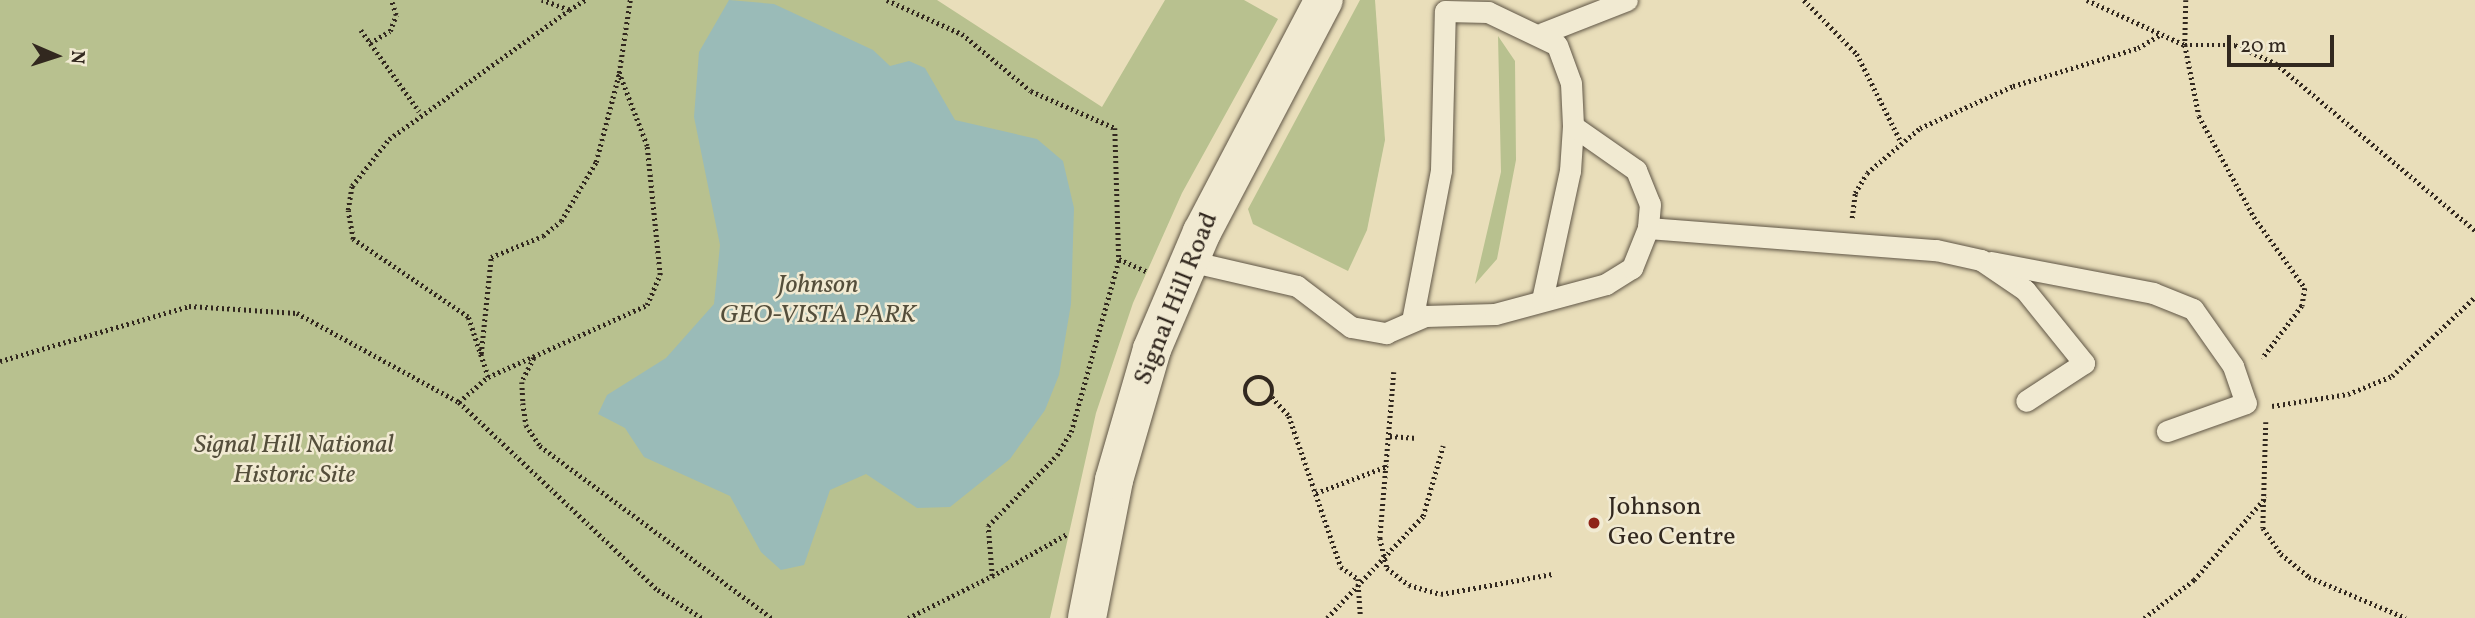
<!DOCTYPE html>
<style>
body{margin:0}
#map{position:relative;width:2475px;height:618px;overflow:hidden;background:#e9deba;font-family:Vollkorn,serif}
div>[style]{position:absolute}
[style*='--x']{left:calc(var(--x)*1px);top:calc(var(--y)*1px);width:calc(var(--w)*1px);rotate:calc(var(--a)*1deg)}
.green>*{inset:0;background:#b8c18f}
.water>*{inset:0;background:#9abbb8}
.path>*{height:4.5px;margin-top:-2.25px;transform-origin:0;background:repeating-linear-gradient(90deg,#32281f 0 2px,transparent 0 5.5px)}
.path>.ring{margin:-2.25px;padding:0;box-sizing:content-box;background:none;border:4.5px solid #32281f;border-radius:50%}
.roads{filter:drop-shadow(0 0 2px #605646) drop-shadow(0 0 2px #605646)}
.service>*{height:21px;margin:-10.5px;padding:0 10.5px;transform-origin:10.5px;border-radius:10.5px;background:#f1ead2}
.tertiary>*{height:38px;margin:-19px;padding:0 19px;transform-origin:19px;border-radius:19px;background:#f1ead2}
.dots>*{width:19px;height:19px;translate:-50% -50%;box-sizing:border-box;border:4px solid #f1ead2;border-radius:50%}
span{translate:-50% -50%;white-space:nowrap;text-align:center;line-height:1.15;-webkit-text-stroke:5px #f1ead2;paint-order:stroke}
.park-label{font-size:26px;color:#544e3b;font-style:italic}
.street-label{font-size:26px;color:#32281f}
.poi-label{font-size:26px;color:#32281f}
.left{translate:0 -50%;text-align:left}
.north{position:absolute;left:21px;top:21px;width:70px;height:70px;-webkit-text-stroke:5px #f1ead2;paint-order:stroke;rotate:93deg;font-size:19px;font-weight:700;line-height:28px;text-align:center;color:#32281f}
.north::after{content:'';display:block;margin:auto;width:24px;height:32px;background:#32281f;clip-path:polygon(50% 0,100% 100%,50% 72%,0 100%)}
.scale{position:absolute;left:2227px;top:35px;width:107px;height:32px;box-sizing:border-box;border:4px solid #32281f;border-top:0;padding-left:9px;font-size:21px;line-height:24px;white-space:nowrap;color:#32281f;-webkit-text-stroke:5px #f1ead2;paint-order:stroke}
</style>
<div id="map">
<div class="green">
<i style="clip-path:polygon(0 0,937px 0,1102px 107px,1165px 0,1244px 0,1278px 19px,1182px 193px,1133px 303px,1096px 413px,1050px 618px,0 618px)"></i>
<i style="clip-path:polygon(1360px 0,1375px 0,1385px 140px,1367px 230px,1348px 271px,1253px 224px,1248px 209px)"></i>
<i style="clip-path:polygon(1498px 36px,1515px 61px,1516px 160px,1497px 259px,1475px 284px,1501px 172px)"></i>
</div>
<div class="water">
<i style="clip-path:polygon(729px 0,774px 4px,873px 50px,890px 66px,909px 61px,925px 68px,955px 120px,1037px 139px,1063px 161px,1074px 208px,1071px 304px,1059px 375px,1045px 410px,1010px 459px,950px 507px,917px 508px,866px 474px,830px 490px,804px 565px,781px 570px,761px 552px,730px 496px,644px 457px,625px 428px,598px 414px,607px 395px,666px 358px,714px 304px,720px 245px,694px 117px,699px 52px)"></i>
</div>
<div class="path">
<i style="--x:887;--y:0;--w:82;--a:24.4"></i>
<i style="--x:962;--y:34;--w:89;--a:39.6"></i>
<i style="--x:1031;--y:91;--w:92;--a:23.8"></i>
<i style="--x:1115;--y:128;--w:131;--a:88.3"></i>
<i style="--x:1119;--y:259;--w:30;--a:24"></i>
<i style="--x:1804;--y:0;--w:76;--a:45.5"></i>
<i style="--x:1857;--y:54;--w:98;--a:63.4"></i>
<i style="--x:2087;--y:0;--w:108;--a:24.7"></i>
<i style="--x:2185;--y:45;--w:50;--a:0"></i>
<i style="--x:2235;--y:45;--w:44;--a:24.2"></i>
<i style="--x:2275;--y:63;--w:261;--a:39.9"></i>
<i style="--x:2186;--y:0;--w:45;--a:91.3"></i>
<i style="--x:2185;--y:45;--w:72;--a:78.8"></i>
<i style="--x:2199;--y:116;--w:115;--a:61.4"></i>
<i style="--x:2254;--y:217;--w:87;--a:54.3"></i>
<i style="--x:2305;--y:288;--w:18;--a:99"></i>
<i style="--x:2302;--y:306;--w:66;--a:127"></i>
<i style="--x:569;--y:10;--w:19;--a:-32"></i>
<i style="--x:361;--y:30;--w:100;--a:54.4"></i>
<i style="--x:370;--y:43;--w:23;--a:-31"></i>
<i style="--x:390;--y:31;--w:17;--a:-69"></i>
<i style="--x:396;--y:15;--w:16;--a:-108"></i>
<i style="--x:1852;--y:218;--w:25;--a:-83"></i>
<i style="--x:1855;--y:193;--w:23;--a:-59"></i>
<i style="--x:1867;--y:173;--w:70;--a:-40.3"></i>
<i style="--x:1920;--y:128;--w:102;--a:-24.3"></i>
<i style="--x:2013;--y:86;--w:131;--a:-16.9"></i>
<i style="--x:2138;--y:48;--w:26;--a:-31"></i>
<i style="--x:481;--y:354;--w:98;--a:-84.1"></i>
<i style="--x:491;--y:257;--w:56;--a:-22"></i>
<i style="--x:543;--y:236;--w:23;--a:-40"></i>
<i style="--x:561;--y:221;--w:69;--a:-59.3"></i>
<i style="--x:596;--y:162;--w:91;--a:-75.4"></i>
<i style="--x:534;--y:358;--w:27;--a:117"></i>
<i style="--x:522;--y:382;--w:21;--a:87"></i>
<i style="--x:523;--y:403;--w:22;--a:82"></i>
<i style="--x:526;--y:425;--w:25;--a:56"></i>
<i style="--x:540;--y:446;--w:289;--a:36.6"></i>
<i style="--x:0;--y:361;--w:197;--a:-16.2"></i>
<i style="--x:189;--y:306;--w:108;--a:3.7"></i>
<i style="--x:297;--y:313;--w:185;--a:28.8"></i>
<i style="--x:459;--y:402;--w:274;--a:43.4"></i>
<i style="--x:658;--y:590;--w:52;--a:32.5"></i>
<i style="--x:1394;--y:372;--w:167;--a:94.8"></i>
<i style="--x:1380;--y:538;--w:31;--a:77"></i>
<i style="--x:1387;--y:568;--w:28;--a:38"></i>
<i style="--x:1409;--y:585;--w:33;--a:16"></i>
<i style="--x:1441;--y:594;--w:113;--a:-10.2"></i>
<i class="ring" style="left:1245px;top:377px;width:23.5px;height:23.5px"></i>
<i style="--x:488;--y:377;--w:63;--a:-108.4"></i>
<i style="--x:468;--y:317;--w:139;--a:-145.9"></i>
<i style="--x:353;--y:239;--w:29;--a:-100"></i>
<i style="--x:348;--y:210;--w:24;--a:-81"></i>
<i style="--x:352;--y:186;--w:60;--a:-51.8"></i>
<i style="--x:389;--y:139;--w:221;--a:-35.6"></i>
<i style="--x:569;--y:10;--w:29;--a:-160"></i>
<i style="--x:1272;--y:397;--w:25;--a:48"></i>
<i style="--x:1289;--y:416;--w:160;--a:71"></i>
<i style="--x:1341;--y:567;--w:21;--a:35"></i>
<i style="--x:1358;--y:579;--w:39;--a:86"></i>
<i style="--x:459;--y:402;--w:38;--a:-41"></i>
<i style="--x:488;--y:377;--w:175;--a:-24.4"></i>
<i style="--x:647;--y:305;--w:33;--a:-67"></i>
<i style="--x:660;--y:275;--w:130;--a:-95.8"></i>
<i style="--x:647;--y:146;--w:78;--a:-111"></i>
<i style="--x:619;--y:73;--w:74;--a:-81.4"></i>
<i style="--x:2272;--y:406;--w:77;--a:-9"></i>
<i style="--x:2348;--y:394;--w:48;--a:-22.2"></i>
<i style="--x:2392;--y:376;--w:115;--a:-43.6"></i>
<i style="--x:2266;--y:422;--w:106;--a:91.6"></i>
<i style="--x:2263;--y:528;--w:32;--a:55"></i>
<i style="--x:2281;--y:554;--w:36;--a:39"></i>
<i style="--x:2309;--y:577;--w:105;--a:22.9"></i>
<i style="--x:1390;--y:436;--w:27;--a:4"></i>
<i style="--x:1316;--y:493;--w:77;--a:-20.6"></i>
<i style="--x:992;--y:576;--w:86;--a:-29.2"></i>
<i style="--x:908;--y:618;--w:94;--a:-26.6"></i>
<i style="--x:992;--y:576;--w:50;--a:-94.6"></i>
<i style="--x:988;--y:526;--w:99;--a:-45.8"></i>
<i style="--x:1057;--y:455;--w:27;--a:-59"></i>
<i style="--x:1071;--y:432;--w:180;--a:-74.5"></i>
<i style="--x:1327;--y:618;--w:140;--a:-46.7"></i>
<i style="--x:1423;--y:516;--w:73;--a:-74.1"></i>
<i style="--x:2144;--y:618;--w:63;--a:-37.2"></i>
<i style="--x:2194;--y:580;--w:110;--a:-49.1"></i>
</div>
<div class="roads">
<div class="service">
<i style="--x:1543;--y:33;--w:90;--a:-21.4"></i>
<i style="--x:1189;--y:261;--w:111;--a:13"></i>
<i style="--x:1297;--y:286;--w:68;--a:37.2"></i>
<i style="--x:1351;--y:327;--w:36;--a:10"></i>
<i style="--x:1386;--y:333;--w:43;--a:-23.6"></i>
<i style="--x:1425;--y:316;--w:70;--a:-1.6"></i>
<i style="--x:1495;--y:314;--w:115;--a:-15.1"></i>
<i style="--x:1606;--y:284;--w:31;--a:-32"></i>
<i style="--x:1632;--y:268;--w:43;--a:-68.2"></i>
<i style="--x:1648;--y:228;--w:289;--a:4.4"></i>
<i style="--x:1936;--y:250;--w:46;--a:12.5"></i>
<i style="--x:1981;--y:260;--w:53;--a:34.3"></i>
<i style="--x:2025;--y:290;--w:94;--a:51.1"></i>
<i style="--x:2084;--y:363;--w:69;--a:146.8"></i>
<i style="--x:1991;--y:262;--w:165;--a:10.8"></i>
<i style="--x:2153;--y:293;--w:43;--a:21.8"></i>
<i style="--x:2193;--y:309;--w:70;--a:54.9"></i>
<i style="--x:2233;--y:366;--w:39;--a:71"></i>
<i style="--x:2246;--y:403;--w:84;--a:160.5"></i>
<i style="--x:1542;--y:300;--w:132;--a:-77.8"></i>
<i style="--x:1570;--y:171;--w:45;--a:-86.2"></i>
<i style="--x:1412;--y:321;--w:154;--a:-79.1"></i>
<i style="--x:1441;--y:170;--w:159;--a:-88.6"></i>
<i style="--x:1445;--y:11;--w:43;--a:1.3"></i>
<i style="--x:1488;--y:12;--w:76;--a:25.6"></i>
<i style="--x:1557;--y:45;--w:40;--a:69.8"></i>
<i style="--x:1571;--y:83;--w:43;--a:87.3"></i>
<i style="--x:1573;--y:126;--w:77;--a:34.9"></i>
<i style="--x:1636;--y:170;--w:37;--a:68"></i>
<i style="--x:1650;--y:204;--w:24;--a:95"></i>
</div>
<div class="tertiary">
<i style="--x:1087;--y:618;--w:141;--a:-78.9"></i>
<i style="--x:1114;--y:480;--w:136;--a:-73.8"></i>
<i style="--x:1152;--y:349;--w:127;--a:-66.9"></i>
<i style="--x:1202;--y:232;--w:262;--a:-62.3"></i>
</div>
</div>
<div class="dots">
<i style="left:1594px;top:523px;background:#8f2418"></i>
</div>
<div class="park-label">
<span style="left:818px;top:301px">Johnson<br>GEO-VISTA PARK</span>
<span style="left:294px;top:461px">Signal Hill National<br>Historic Site</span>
</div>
<div class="street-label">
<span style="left:1177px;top:299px;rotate:-68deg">Signal Hill Road</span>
</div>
<div class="poi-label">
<span class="left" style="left:1608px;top:523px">Johnson<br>Geo Centre</span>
</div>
<div class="north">N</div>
<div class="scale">20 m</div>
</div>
